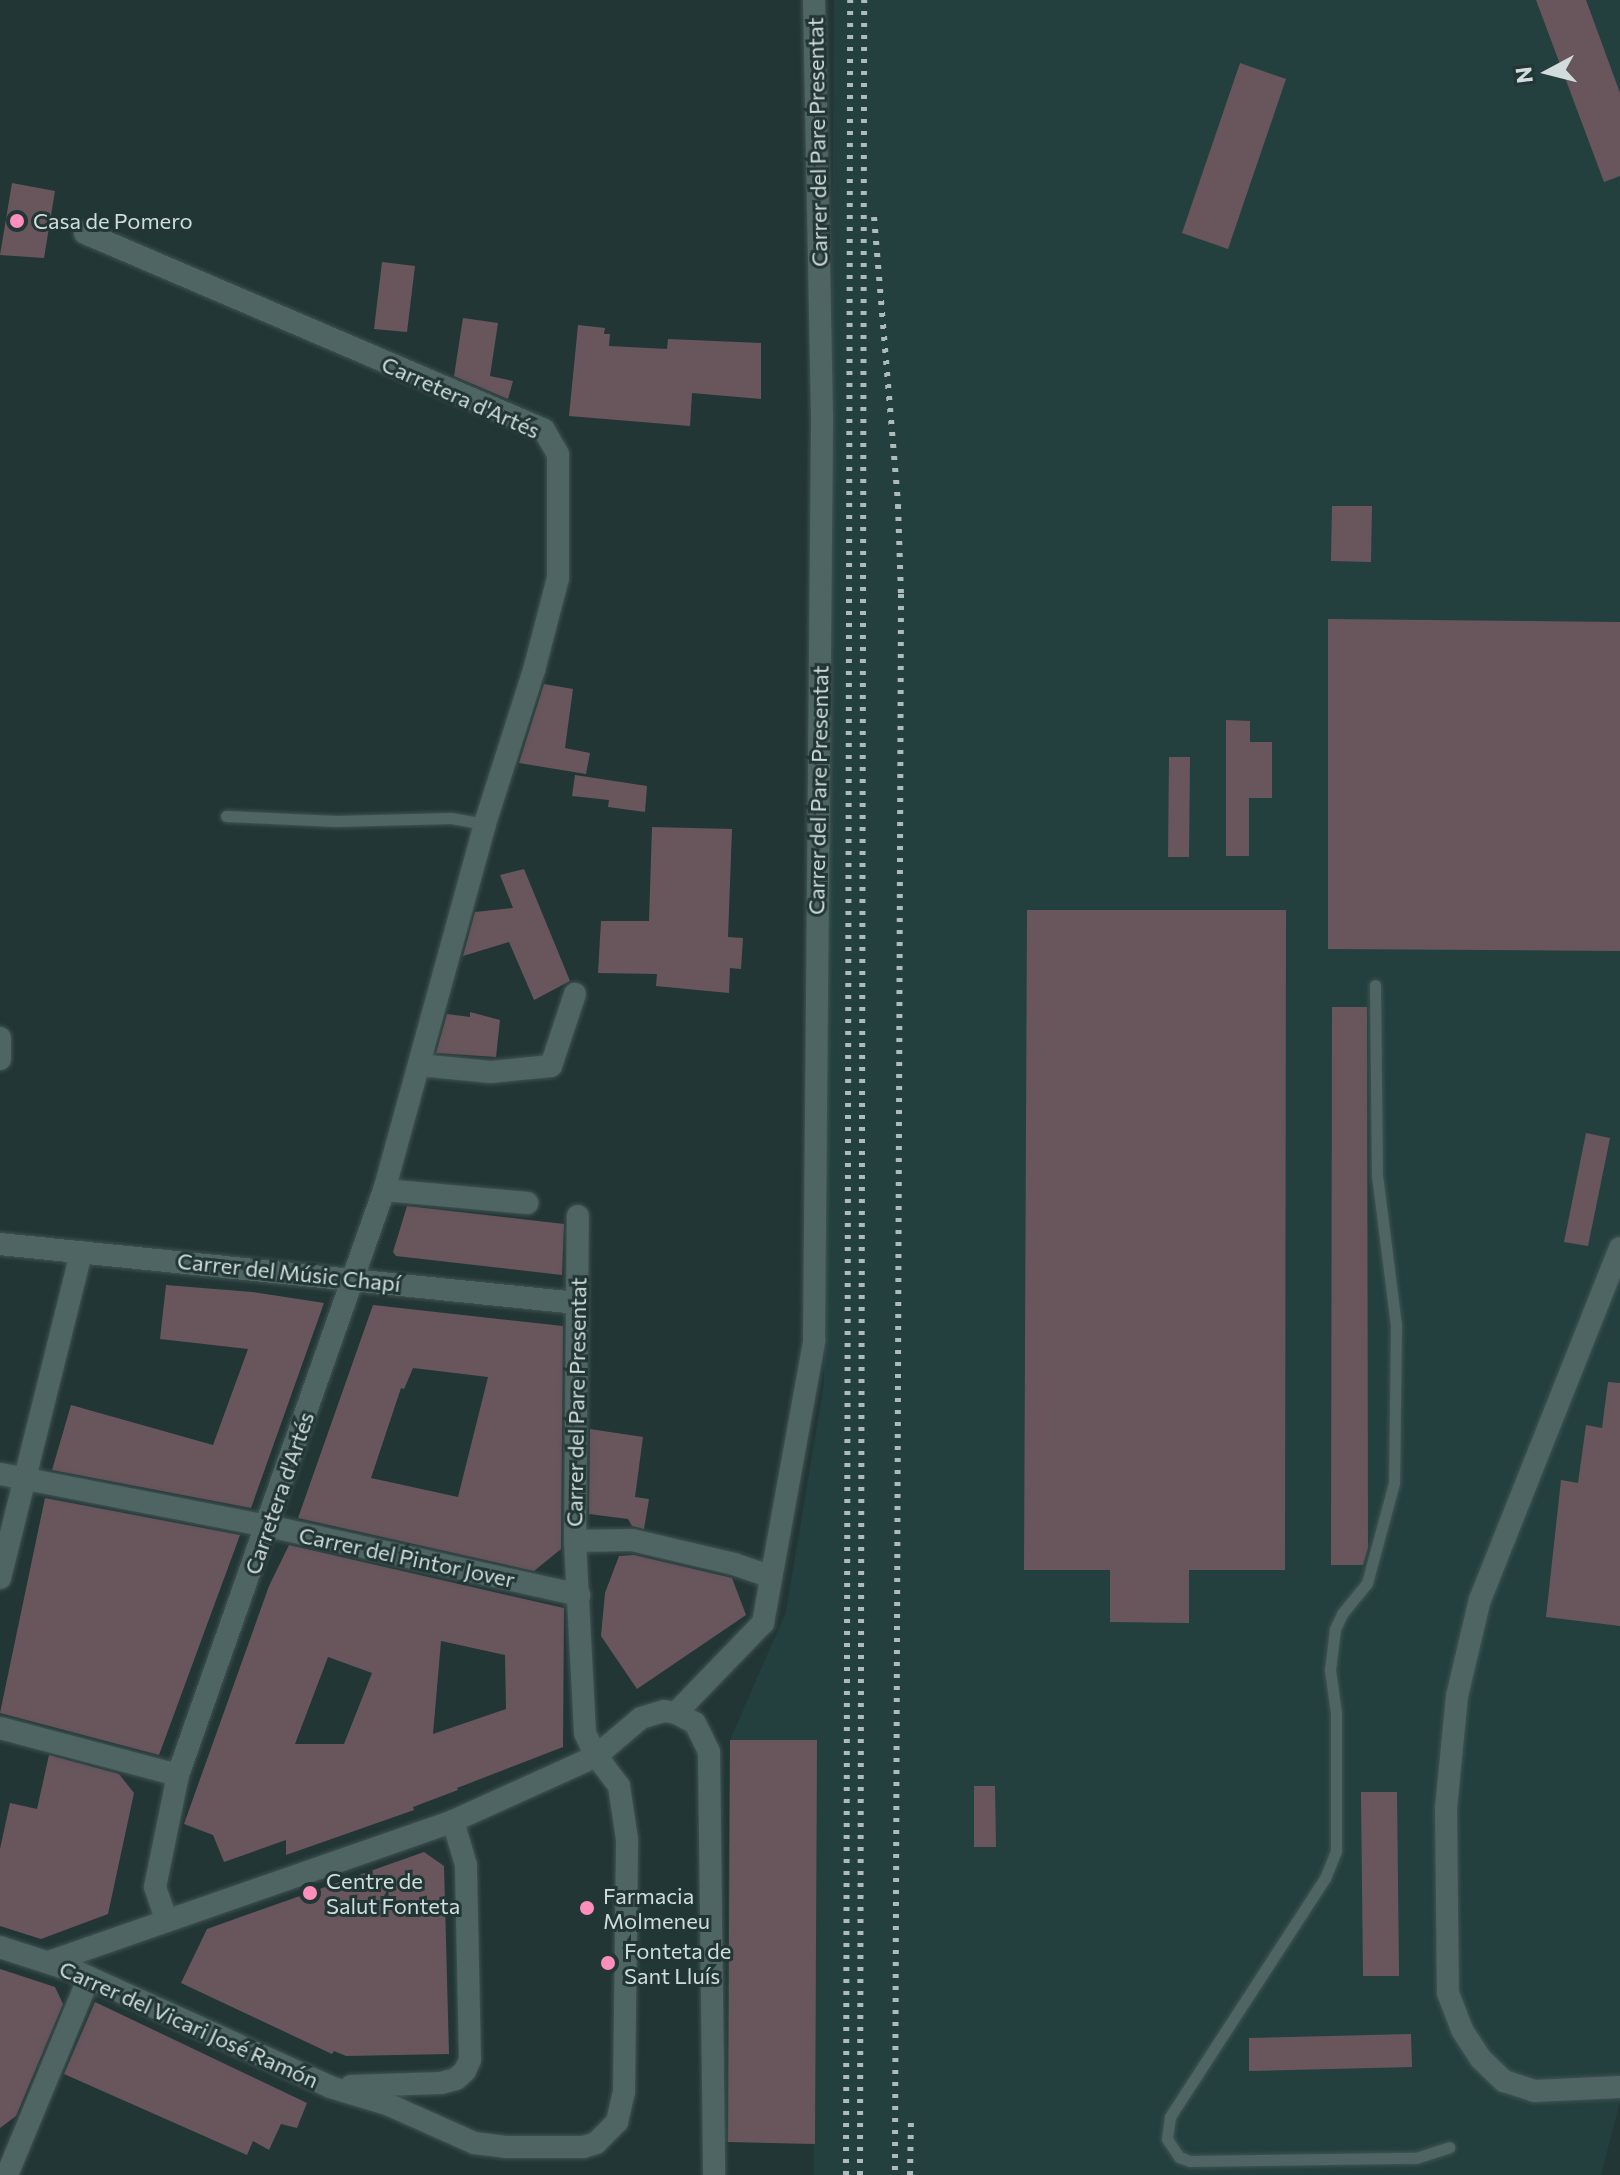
<!DOCTYPE html>
<meta charset="utf-8">
<style>
body{margin:0}
#map{position:relative;width:1620px;height:2175px;overflow:hidden;background:#223635;font-family:Commissioner,sans-serif}
div>[style]{position:absolute}
[style*='--x']{left:calc(var(--x)*1px);top:calc(var(--y)*1px);width:calc(var(--w)*1px);rotate:calc(var(--a)*1deg)}
.built>*{inset:0;background:#23403e}
.building>*{inset:0;background:#69565d}
.roads{filter:drop-shadow(0 0 2px #415352) drop-shadow(0 0 2px #415352)}
.lane>*{height:11px;margin:-5.5px;padding:0 5.5px;transform-origin:5.5px;border-radius:5.5px;background:#4f6563}
.street>*{height:22px;margin:-11px;padding:0 11px;transform-origin:11px;border-radius:11px;background:#4f6563}
.rail>*{height:6px;margin-top:-3px;transform-origin:0;background:repeating-linear-gradient(90deg,#adbbba 0 4px,transparent 0 12px)}
.dots>*{width:22px;height:22px;translate:-50% -50%;box-sizing:border-box;border:4px solid #223635;border-radius:50%}
span{translate:-50% -50%;white-space:nowrap;text-align:center;line-height:1.15;-webkit-text-stroke:6px #223635;paint-order:stroke}
.street-label{font-size:22px;color:#d1dddc}
.poi-label{font-size:22px;color:#d1dddc}
.left{translate:0 -50%;text-align:left}
.north{position:absolute;left:1508px;top:32px;width:80px;height:80px;-webkit-text-stroke:6px #223635;paint-order:stroke;rotate:263deg;font-size:22px;font-weight:700;line-height:32px;text-align:center;color:#d1dddc}
.north::after{content:'';display:block;margin:auto;width:28px;height:36px;background:#d1dddc;clip-path:polygon(50% 0,100% 100%,50% 72%,0 100%)}
</style>
<div id="map">
<div class="built">
<i style="clip-path:polygon(834px 0,1620px 0,1620px 2102px,1601px 2175px,814px 2175px,814px 2144px,725px 2142px,730px 1740px,786px 1612px,824px 1383px)"></i>
</div>
<div class="building">
<i style="clip-path:polygon(1536px 0,1586px 0,1620px 93px,1620px 176px,1604px 182px)"></i>
<i style="clip-path:polygon(1240px 63px,1286px 79px,1228px 249px,1182px 233px)"></i>
<i style="clip-path:polygon(12px 183px,55px 191px,44px 258px,0 255px)"></i>
<i style="clip-path:polygon(382px 262px,415px 266px,407px 332px,374px 329px)"></i>
<i style="clip-path:polygon(463px 318px,498px 323px,490px 376px,513px 381px,508px 399px,454px 376px)"></i>
<i style="clip-path:polygon(578px 325px,605px 328px,604px 334px,610px 334px,609px 346px,667px 349px,668px 339px,761px 343px,761px 399px,692px 393px,690px 426px,569px 416px)"></i>
<i style="clip-path:polygon(1332px 506px,1372px 506px,1371px 562px,1331px 561px)"></i>
<i style="clip-path:polygon(1328px 619px,1620px 622px,1620px 951px,1328px 949px)"></i>
<i style="clip-path:polygon(544px 684px,573px 689px,565px 748px,590px 753px,586px 774px,519px 763px)"></i>
<i style="clip-path:polygon(1226px 720px,1250px 721px,1250px 742px,1272px 742px,1272px 798px,1249px 798px,1249px 856px,1226px 856px)"></i>
<i style="clip-path:polygon(1169px 757px,1190px 757px,1189px 857px,1168px 857px)"></i>
<i style="clip-path:polygon(575px 775px,647px 786px,645px 812px,608px 807px,609px 800px,572px 796px)"></i>
<i style="clip-path:polygon(652px 827px,732px 829px,728px 937px,743px 938px,741px 969px,730px 968px,729px 993px,656px 986px,657px 974px,598px 973px,601px 921px,649px 921px)"></i>
<i style="clip-path:polygon(524px 869px,570px 981px,534px 1000px,509px 942px,463px 956px,475px 912px,513px 908px,500px 875px)"></i>
<i style="clip-path:polygon(1027px 910px,1286px 910px,1285px 1570px,1189px 1570px,1189px 1623px,1110px 1622px,1110px 1570px,1024px 1570px)"></i>
<i style="clip-path:polygon(1332px 1007px,1367px 1007px,1368px 1548px,1363px 1565px,1331px 1565px)"></i>
<i style="clip-path:polygon(470px 1012px,500px 1020px,496px 1057px,436px 1053px,447px 1014px,470px 1017px)"></i>
<i style="clip-path:polygon(1586px 1133px,1610px 1138px,1588px 1246px,1564px 1242px)"></i>
<i style="clip-path:polygon(407px 1206px,564px 1224px,562px 1275px,396px 1256px,393px 1252px)"></i>
<i style="clip-path:polygon(166px 1285px,252px 1292px,324px 1303px,251px 1508px,52px 1470px,71px 1405px,213px 1445px,248px 1349px,160px 1339px)"></i>
<i style="clip-path:polygon(evenodd,373px 1305px,563px 1326px,561px 1549px,534px 1571px,298px 1518px,373px 1305px,413px 1368px,488px 1377px,458px 1497px,371px 1478px,401px 1388px,404px 1389px,413px 1368px)"></i>
<i style="clip-path:polygon(1608px 1382px,1620px 1383px,1620px 1626px,1546px 1617px,1561px 1480px,1578px 1483px,1586px 1425px,1602px 1428px)"></i>
<i style="clip-path:polygon(590px 1429px,643px 1437px,635px 1497px,649px 1499px,644px 1529px,632px 1526px,628px 1519px,589px 1514px)"></i>
<i style="clip-path:polygon(45px 1498px,240px 1535px,159px 1755px,0 1713px)"></i>
<i style="clip-path:polygon(evenodd,289px 1545px,564px 1608px,563px 1747px,457px 1788px,458px 1790px,413px 1807px,414px 1810px,286px 1855px,286px 1840px,224px 1862px,213px 1835px,184px 1824px,269px 1586px,289px 1545px,441px 1641px,505px 1655px,506px 1709px,433px 1734px,441px 1641px,289px 1545px,328px 1657px,372px 1673px,344px 1744px,295px 1744px,328px 1657px)"></i>
<i style="clip-path:polygon(634px 1555px,732px 1578px,746px 1615px,637px 1689px,601px 1636px,605px 1593px,619px 1556px)"></i>
<i style="clip-path:polygon(730px 1740px,817px 1740px,815px 2144px,728px 2142px)"></i>
<i style="clip-path:polygon(49px 1755px,119px 1774px,134px 1793px,108px 1914px,41px 1939px,0 1926px,0 1849px,10px 1803px,37px 1809px)"></i>
<i style="clip-path:polygon(974px 1786px,995px 1786px,996px 1847px,974px 1847px)"></i>
<i style="clip-path:polygon(1361px 1792px,1397px 1792px,1399px 1976px,1363px 1976px)"></i>
<i style="clip-path:polygon(424px 1852px,444px 1866px,449px 2054px,346px 2056px,334px 2051px,332px 2054px,181px 1983px,207px 1929px)"></i>
<i style="clip-path:polygon(0 1969px,55px 1987px,63px 2004px,16px 2116px,0 2128px)"></i>
<i style="clip-path:polygon(95px 2002px,307px 2103px,297px 2128px,281px 2124px,269px 2150px,253px 2141px,247px 2155px,64px 2074px)"></i>
<i style="clip-path:polygon(1411px 2034px,1412px 2067px,1249px 2071px,1249px 2038px)"></i>
</div>
<div class="roads">
<div class="lane">
<i style="--x:226;--y:816;--w:110;--a:2.6"></i>
<i style="--x:336;--y:821;--w:115;--a:-1.5"></i>
<i style="--x:451;--y:818;--w:35;--a:10"></i>
<i style="--x:1375;--y:985;--w:190;--a:89.4"></i>
<i style="--x:1377;--y:1175;--w:151;--a:82.8"></i>
<i style="--x:1396;--y:1325;--w:158;--a:90.7"></i>
<i style="--x:1394;--y:1483;--w:104;--a:105.1"></i>
<i style="--x:1367;--y:1583;--w:40;--a:129"></i>
<i style="--x:1342;--y:1614;--w:17;--a:115"></i>
<i style="--x:1335;--y:1629;--w:41;--a:97"></i>
<i style="--x:1330;--y:1670;--w:43;--a:82.1"></i>
<i style="--x:1336;--y:1713;--w:138;--a:90"></i>
<i style="--x:1336;--y:1851;--w:29;--a:112"></i>
<i style="--x:1325;--y:1878;--w:285;--a:123"></i>
<i style="--x:1170;--y:2117;--w:22;--a:98"></i>
<i style="--x:1167;--y:2139;--w:22;--a:56"></i>
<i style="--x:1179;--y:2157;--w:12;--a:20"></i>
<i style="--x:1190;--y:2161;--w:226;--a:-0.8"></i>
<i style="--x:1416;--y:2158;--w:35;--a:-18"></i>
</div>
<div class="street">
<i style="--x:85;--y:233;--w:499;--a:23.2"></i>
<i style="--x:544;--y:430;--w:28;--a:60"></i>
<i style="--x:558;--y:454;--w:124;--a:90"></i>
<i style="--x:558;--y:578;--w:95;--a:104.6"></i>
<i style="--x:534;--y:670;--w:162;--a:107.7"></i>
<i style="--x:485;--y:824;--w:380;--a:105.4"></i>
<i style="--x:384;--y:1190;--w:620;--a:109.4"></i>
<i style="--x:178;--y:1775;--w:114;--a:101.6"></i>
<i style="--x:155;--y:1887;--w:36;--a:71"></i>
<i style="--x:0;--y:1038;--w:21;--a:90"></i>
<i style="--x:419;--y:1065;--w:72;--a:5.6"></i>
<i style="--x:491;--y:1072;--w:60;--a:-5.7"></i>
<i style="--x:551;--y:1066;--w:76;--a:-71.6"></i>
<i style="--x:384;--y:1190;--w:144;--a:5.2"></i>
<i style="--x:0;--y:1244;--w:580;--a:5.84"></i>
<i style="--x:1620;--y:1248;--w:378;--a:111.7"></i>
<i style="--x:1480;--y:1599;--w:100;--a:103.3"></i>
<i style="--x:1457;--y:1696;--w:113;--a:95.6"></i>
<i style="--x:1446;--y:1808;--w:185;--a:89.4"></i>
<i style="--x:1448;--y:1993;--w:40;--a:69"></i>
<i style="--x:1462;--y:2030;--w:35;--a:57"></i>
<i style="--x:1481;--y:2059;--w:32;--a:44"></i>
<i style="--x:1504;--y:2081;--w:32;--a:18"></i>
<i style="--x:1534;--y:2091;--w:86;--a:-2.7"></i>
<i style="--x:0;--y:1474;--w:273;--a:11"></i>
<i style="--x:268;--y:1526;--w:319;--a:12.5"></i>
<i style="--x:575;--y:1541;--w:57;--a:-1"></i>
<i style="--x:632;--y:1540;--w:105;--a:13.2"></i>
<i style="--x:734;--y:1564;--w:39;--a:19"></i>
<i style="--x:0;--y:1578;--w:336;--a:-76"></i>
<i style="--x:676;--y:1713;--w:125;--a:-46"></i>
<i style="--x:763;--y:1623;--w:287;--a:-79.7"></i>
<i style="--x:814;--y:1341;--w:924;--a:-89.5"></i>
<i style="--x:822;--y:417;--w:417;--a:-91.1"></i>
<i style="--x:0;--y:1728;--w:184;--a:14.8"></i>
<i style="--x:0;--y:1947;--w:81;--a:18"></i>
<i style="--x:77;--y:1972;--w:278;--a:24.4"></i>
<i style="--x:330;--y:2087;--w:59;--a:16.6"></i>
<i style="--x:387;--y:2104;--w:95;--a:24.1"></i>
<i style="--x:474;--y:2143;--w:32;--a:7"></i>
<i style="--x:506;--y:2147;--w:77;--a:0"></i>
<i style="--x:583;--y:2147;--w:14;--a:-17"></i>
<i style="--x:596;--y:2143;--w:30;--a:-45"></i>
<i style="--x:617;--y:2122;--w:31;--a:-77"></i>
<i style="--x:624;--y:2092;--w:253;--a:-89.3"></i>
<i style="--x:627;--y:1839;--w:54;--a:-98.6"></i>
<i style="--x:619;--y:1786;--w:38;--a:-127"></i>
<i style="--x:596;--y:1756;--w:25;--a:-116"></i>
<i style="--x:585;--y:1733;--w:192;--a:-93"></i>
<i style="--x:575;--y:1541;--w:325;--a:-89.5"></i>
<i style="--x:49;--y:1962;--w:428;--a:-19.2"></i>
<i style="--x:453;--y:1821;--w:157;--a:-24.4"></i>
<i style="--x:596;--y:1756;--w:59;--a:-40.2"></i>
<i style="--x:641;--y:1718;--w:24;--a:-17"></i>
<i style="--x:664;--y:1711;--w:12;--a:9"></i>
<i style="--x:676;--y:1713;--w:21;--a:28"></i>
<i style="--x:695;--y:1723;--w:32;--a:64"></i>
<i style="--x:709;--y:1752;--w:423;--a:89.3"></i>
<i style="--x:351;--y:2086;--w:90;--a:-1.9"></i>
<i style="--x:441;--y:2083;--w:16;--a:-15"></i>
<i style="--x:456;--y:2079;--w:12;--a:-42"></i>
<i style="--x:465;--y:2071;--w:12;--a:-66"></i>
<i style="--x:470;--y:2060;--w:195;--a:-91.2"></i>
<i style="--x:466;--y:1865;--w:46;--a:-106.5"></i>
<i style="--x:7;--y:2175;--w:214;--a:-67.5"></i>
</div>
</div>
<div class="rail">
<i style="--x:874;--y:217;--w:289;--a:85.2"></i>
<i style="--x:898;--y:505;--w:89;--a:88.1"></i>
<i style="--x:901;--y:594;--w:1581;--a:90.22"></i>
<i style="--x:846;--y:2175;--w:2175;--a:-89.89"></i>
<i style="--x:860;--y:2175;--w:2175;--a:-89.89"></i>
<i style="--x:910;--y:2175;--w:60;--a:-89"></i>
</div>
<div class="dots">
<i style="left:17px;top:221px;background:#fe8ebc"></i>
<i style="left:310px;top:1893px;background:#fe8ebc"></i>
<i style="left:587px;top:1908px;background:#fe8ebc"></i>
<i style="left:608px;top:1963px;background:#fe8ebc"></i>
</div>
<div class="street-label">
<span style="left:817px;top:142px;rotate:-91deg">Carrer del Pare Presentat</span>
<span style="left:461px;top:397px;rotate:24deg">Carretera d'Artés</span>
<span style="left:818px;top:790px;rotate:-89deg">Carrer del Pare Presentat</span>
<span style="left:289px;top:1272px;rotate:6deg">Carrer del Músic Chapí</span>
<span style="left:576px;top:1402px;rotate:-89deg">Carrer del Pare Presentat</span>
<span style="left:279px;top:1493px;rotate:-71deg">Carretera d'Artés</span>
<span style="left:407px;top:1557px;rotate:12deg">Carrer del Pintor Jover</span>
<span style="left:189px;top:2024px;rotate:24deg">Carrer del Vicari José Ramón</span>
</div>
<div class="poi-label">
<span class="left" style="left:33px;top:221px">Casa de Pomero</span>
<span class="left" style="left:326px;top:1893px">Centre de<br>Salut Fonteta</span>
<span class="left" style="left:603px;top:1908px">Farmacia<br>Molmeneu</span>
<span class="left" style="left:624px;top:1963px">Fonteta de<br>Sant Lluís</span>
</div>
<div class="north">N</div>
</div>
